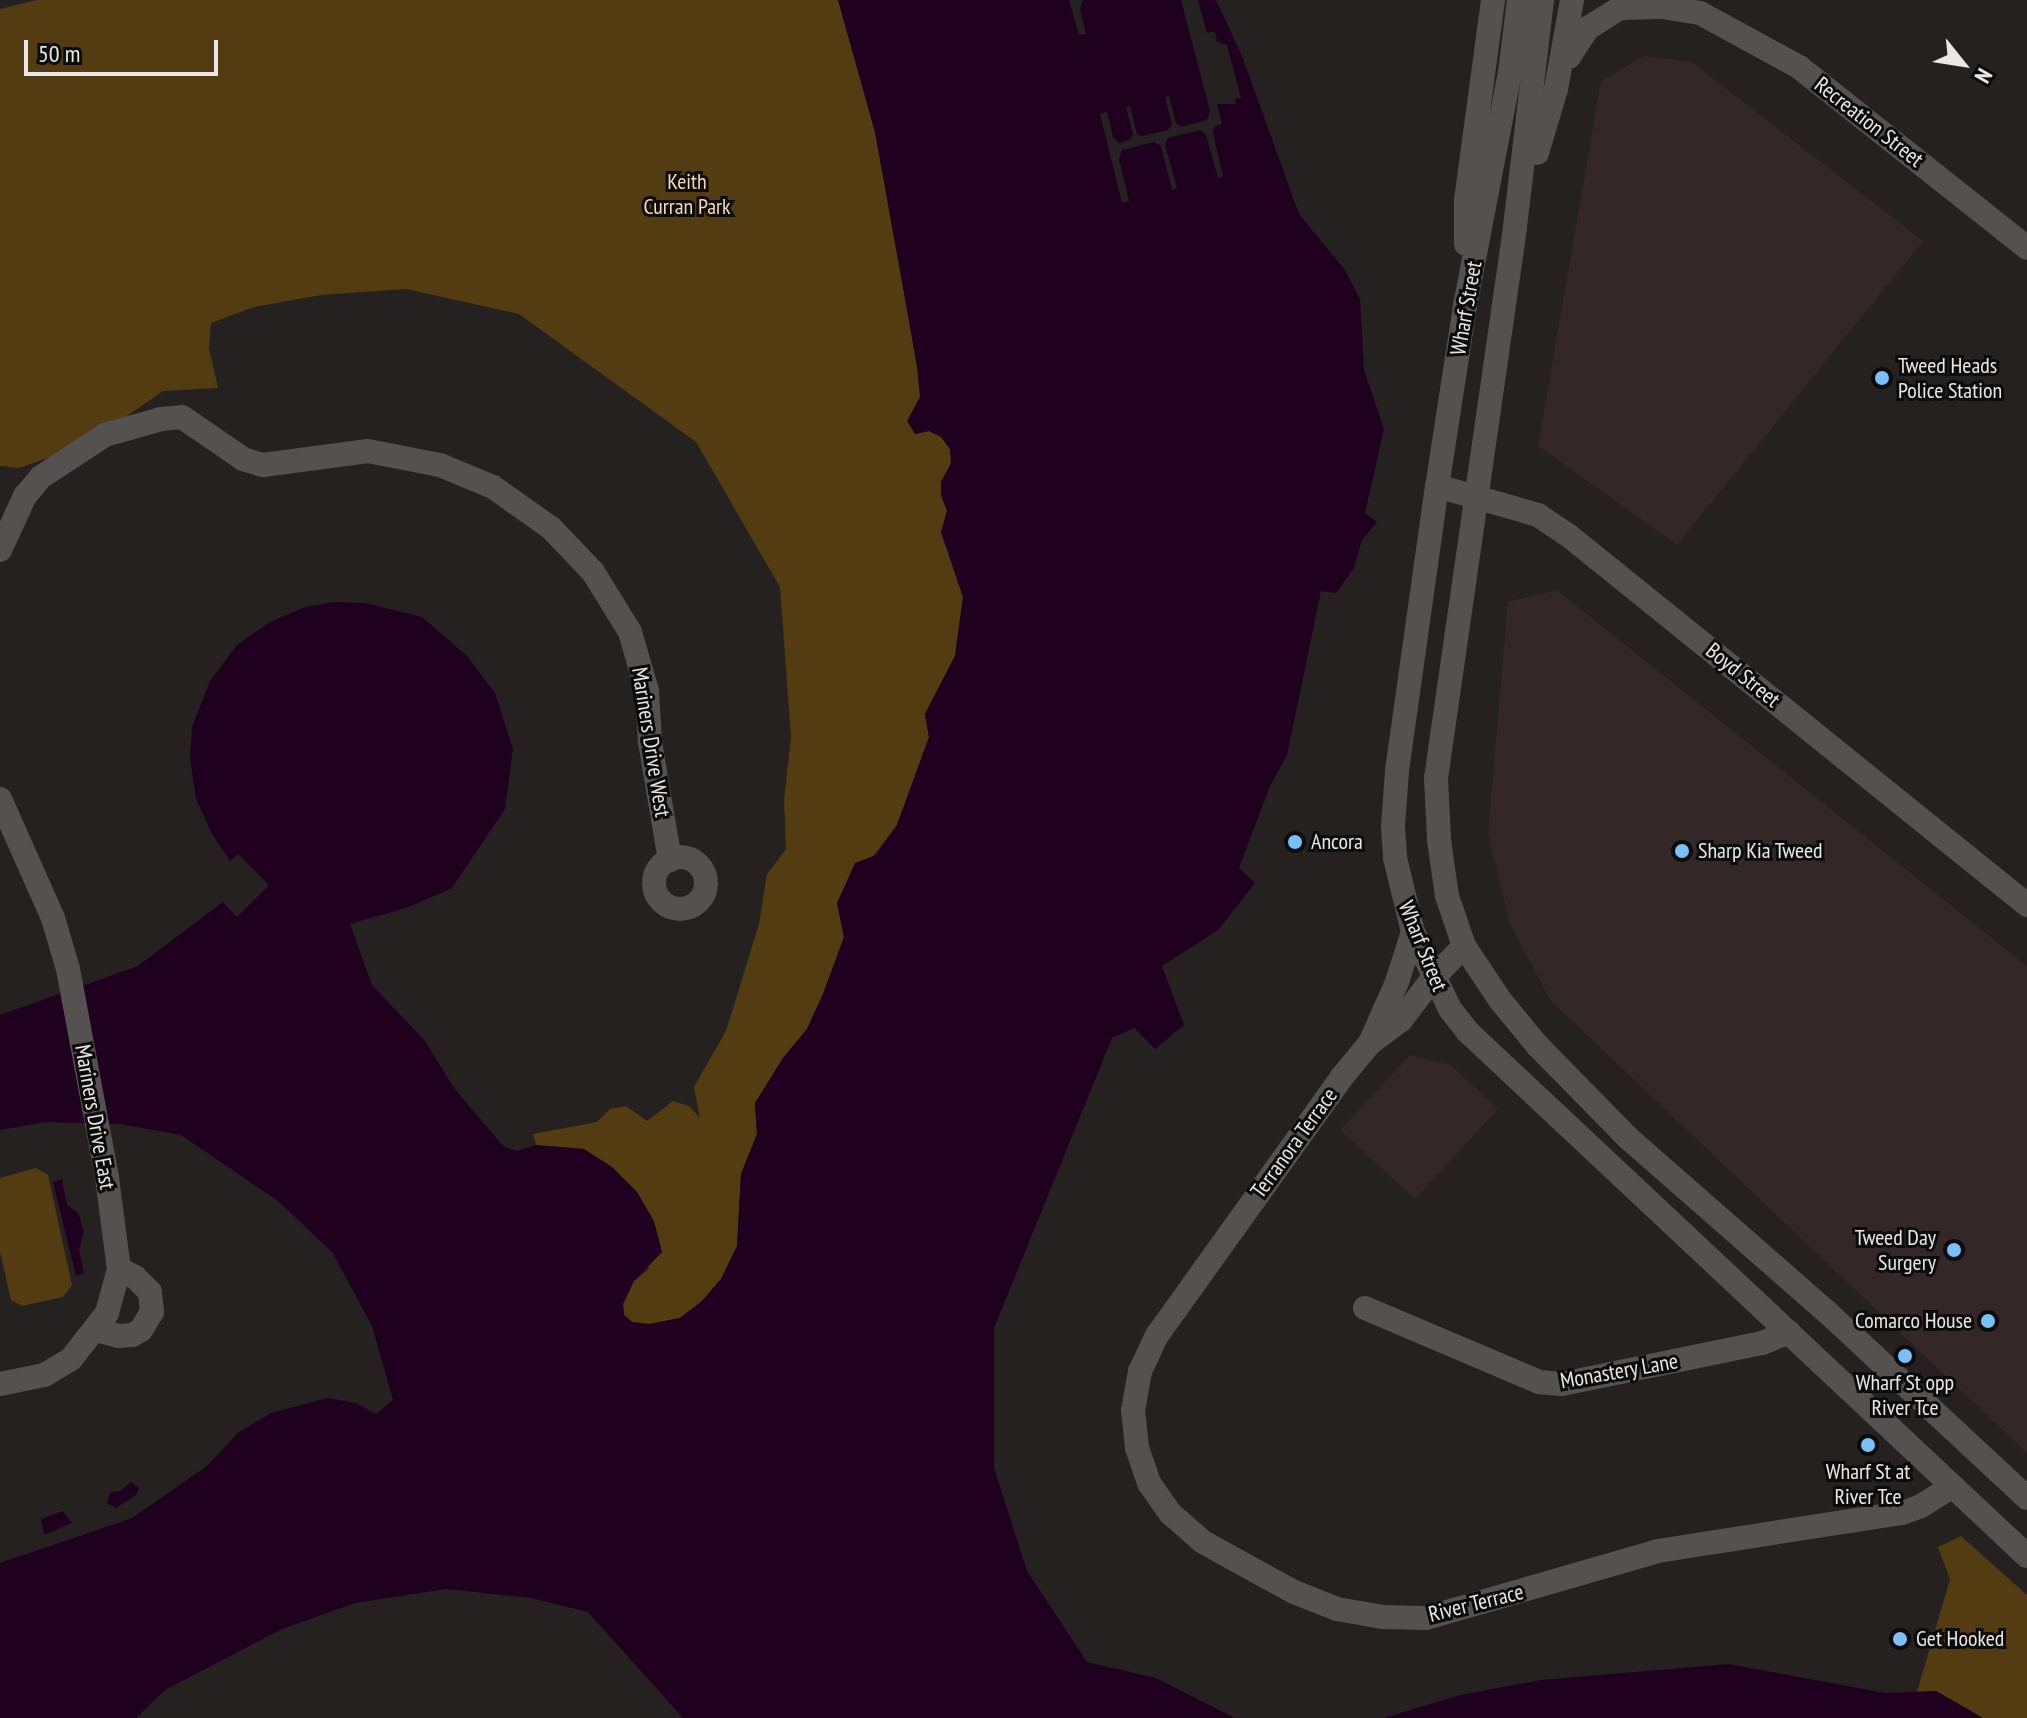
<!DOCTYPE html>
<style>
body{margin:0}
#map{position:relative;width:2027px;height:1718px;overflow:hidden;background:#252120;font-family:"PT Sans Narrow",sans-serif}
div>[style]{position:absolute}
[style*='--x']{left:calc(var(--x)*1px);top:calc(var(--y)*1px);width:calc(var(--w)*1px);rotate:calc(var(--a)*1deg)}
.built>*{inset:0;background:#332827}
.green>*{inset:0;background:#533b12}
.water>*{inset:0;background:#1f001f}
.pier>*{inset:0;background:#252120}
.street>*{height:24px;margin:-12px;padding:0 12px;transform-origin:12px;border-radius:12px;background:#565151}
.street>.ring{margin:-12px;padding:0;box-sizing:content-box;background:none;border:24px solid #565151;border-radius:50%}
.secondary>*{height:24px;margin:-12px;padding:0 12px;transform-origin:12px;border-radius:12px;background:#565151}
.dots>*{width:22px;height:22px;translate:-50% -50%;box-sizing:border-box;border:4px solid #0c0b0b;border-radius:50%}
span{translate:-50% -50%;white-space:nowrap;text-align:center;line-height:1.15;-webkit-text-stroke:6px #0c0b0b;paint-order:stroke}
.street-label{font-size:22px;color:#eae8e7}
.park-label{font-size:22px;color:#f7dbb1}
.poi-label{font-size:22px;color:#eae8e7}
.left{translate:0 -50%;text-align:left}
.right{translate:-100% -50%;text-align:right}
.north{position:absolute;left:1923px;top:24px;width:80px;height:80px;-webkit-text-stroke:6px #0c0b0b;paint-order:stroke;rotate:120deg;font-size:22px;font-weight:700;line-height:32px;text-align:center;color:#eae8e7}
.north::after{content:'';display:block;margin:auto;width:28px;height:36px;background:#eae8e7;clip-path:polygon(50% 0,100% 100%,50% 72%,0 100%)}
.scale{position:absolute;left:24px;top:40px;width:194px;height:36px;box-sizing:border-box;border:4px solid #eae8e7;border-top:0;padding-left:10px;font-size:24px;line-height:28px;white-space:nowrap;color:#eae8e7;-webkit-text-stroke:6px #0c0b0b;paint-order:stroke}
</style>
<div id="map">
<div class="built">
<i style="clip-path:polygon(1644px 56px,1692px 62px,1923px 241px,1677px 545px,1538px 446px,1601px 81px)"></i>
<i style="clip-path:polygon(1557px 590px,2027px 966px,2027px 1453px,1550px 1000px,1510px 923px,1488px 834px,1508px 602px)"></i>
<i style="clip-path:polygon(1410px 1055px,1451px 1065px,1498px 1109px,1415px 1199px,1340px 1130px)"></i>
</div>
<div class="green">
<i style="clip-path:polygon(37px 0,838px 0,875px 132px,897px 249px,917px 366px,920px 397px,915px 434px,929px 431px,941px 437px,950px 449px,952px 463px,941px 482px,941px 495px,947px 511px,941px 532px,963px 597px,955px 656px,925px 714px,929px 737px,897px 825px,837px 903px,844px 937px,823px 994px,807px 1029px,783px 1058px,755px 1103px,757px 1134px,741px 1174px,737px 1246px,721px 1279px,702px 1301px,680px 1318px,649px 1324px,632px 1322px,624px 1315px,623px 1304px,634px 1281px,649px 1269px,584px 1149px,536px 1145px,533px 1134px,597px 1122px,610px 1109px,626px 1106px,647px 1121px,673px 1101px,689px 1106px,700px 1118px,694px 1087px,726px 1031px,759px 924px,767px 874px,786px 849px,784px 800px,791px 737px,780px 587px,696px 442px,519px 314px,406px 289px,321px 295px,254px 307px,211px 323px,209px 348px,218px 388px,163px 391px,85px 445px,19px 468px,0 466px,0 9px)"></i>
<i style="clip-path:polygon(36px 1168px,48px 1175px,72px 1285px,63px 1297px,22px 1306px,11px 1300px,0 1252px,0 1178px)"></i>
<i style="clip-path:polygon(1961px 1536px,2027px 1595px,2027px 1718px,1983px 1718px,1936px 1691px,1917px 1692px,1950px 1579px,1938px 1547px)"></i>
</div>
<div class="water">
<i style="clip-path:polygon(838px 0,1216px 0,1242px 56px,1299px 214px,1345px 270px,1360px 299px,1364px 370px,1384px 429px,1365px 513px,1377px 522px,1362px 540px,1354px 568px,1336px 593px,1321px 591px,1287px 755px,1270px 786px,1239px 868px,1255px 883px,1218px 930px,1162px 966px,1184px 1025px,1155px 1049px,1134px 1028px,1112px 1038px,994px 1328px,994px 1468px,1027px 1571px,1087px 1662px,1156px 1678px,1235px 1718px,683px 1718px,588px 1612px,531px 1598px,446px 1589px,355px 1603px,282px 1629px,165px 1690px,136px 1718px,0 1718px,0 1563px,132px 1518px,207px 1466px,239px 1432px,271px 1413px,328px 1398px,356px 1403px,376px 1414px,393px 1400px,372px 1326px,332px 1252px,278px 1201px,181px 1135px,120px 1124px,46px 1122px,0 1130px,0 1015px,138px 966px,223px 902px,237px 917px,269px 885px,238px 854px,230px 861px,212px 834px,196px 799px,190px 757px,192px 727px,210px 681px,237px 645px,270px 622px,305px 607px,335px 602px,365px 603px,422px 617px,467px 656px,495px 693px,513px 749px,505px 809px,452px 888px,409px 907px,350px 924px,372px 985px,425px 1041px,454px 1088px,504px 1147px,517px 1151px,536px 1145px,584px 1149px,612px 1167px,637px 1192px,654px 1221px,662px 1252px,634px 1281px,623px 1304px,624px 1315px,632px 1322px,649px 1324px,680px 1318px,702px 1301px,721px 1279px,737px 1246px,741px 1174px,757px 1134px,755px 1103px,783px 1058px,807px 1029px,823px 994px,844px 937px,837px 903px,855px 863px,876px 855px,897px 825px,929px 737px,925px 714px,955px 656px,963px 597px,941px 532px,947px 511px,941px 495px,941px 482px,951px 463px,950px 449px,941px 437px,929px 431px,915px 434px,907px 421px,920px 397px,917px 366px,875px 132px)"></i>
<i style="clip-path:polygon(62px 1179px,67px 1205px,78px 1213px,84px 1231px,79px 1250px,84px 1273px,76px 1276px,53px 1182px)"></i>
<i style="clip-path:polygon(131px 1482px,139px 1488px,136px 1495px,116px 1508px,107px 1503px,111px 1492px,120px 1491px)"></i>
<i style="clip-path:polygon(63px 1511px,72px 1523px,44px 1535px,41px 1519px)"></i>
<i style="clip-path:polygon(1729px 1664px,1885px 1693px,1936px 1691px,1983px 1718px,1384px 1718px,1460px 1695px,1541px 1680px)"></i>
</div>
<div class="pier">
<i style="clip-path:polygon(1069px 0,1083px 0,1080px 9px,1086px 34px,1079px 35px)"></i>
<i style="clip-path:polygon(1181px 0,1198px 0,1207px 33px,1215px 31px,1217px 42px,1227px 45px,1241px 98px,1235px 99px,1236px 104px,1217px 104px,1222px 124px,1215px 126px,1213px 133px,1223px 176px,1218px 178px,1206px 135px,1200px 130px,1168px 138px,1165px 145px,1177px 188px,1172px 190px,1161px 146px,1154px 142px,1122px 150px,1119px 159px,1129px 201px,1122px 203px,1100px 114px,1107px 112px,1113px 137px,1119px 143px,1130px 140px,1133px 135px,1126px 107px,1130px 106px,1137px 134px,1142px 136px,1168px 130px,1172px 125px,1165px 97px,1169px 96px,1176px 123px,1181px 127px,1207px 120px,1210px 111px)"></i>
</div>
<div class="street">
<i style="--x:1700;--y:13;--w:113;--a:28.6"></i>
<i style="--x:1799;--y:67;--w:291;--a:38.4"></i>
<i style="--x:1437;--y:486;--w:105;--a:16"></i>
<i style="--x:1538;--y:515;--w:36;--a:34"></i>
<i style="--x:1568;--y:535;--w:590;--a:38.87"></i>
<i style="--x:0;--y:550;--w:60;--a:-65.2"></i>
<i style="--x:25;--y:496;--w:25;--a:-50"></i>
<i style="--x:41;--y:477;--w:77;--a:-33.3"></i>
<i style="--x:105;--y:435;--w:58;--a:-15.9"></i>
<i style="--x:161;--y:419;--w:21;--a:-5"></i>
<i style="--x:182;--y:417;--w:74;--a:34.5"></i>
<i style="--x:243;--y:459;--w:21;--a:17"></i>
<i style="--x:263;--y:465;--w:106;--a:-7.6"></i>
<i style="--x:368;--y:451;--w:73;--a:11"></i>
<i style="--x:440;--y:465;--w:57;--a:22.5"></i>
<i style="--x:493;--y:487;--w:71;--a:35.3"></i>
<i style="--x:551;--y:528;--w:61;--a:46.3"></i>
<i style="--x:593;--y:572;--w:70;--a:58.3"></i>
<i style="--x:630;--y:632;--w:61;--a:73.9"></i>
<i style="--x:647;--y:691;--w:51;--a:86.6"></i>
<i style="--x:650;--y:742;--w:120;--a:80.4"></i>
<i style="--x:0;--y:799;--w:130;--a:66"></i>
<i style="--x:53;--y:918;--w:53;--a:73.6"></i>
<i style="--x:68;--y:969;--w:213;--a:79.4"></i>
<i style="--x:107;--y:1178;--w:92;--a:82.5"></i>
<i style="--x:119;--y:1269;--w:46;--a:105.3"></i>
<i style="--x:107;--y:1313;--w:58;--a:128"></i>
<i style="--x:71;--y:1359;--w:31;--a:149"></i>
<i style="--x:44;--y:1375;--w:45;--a:168.4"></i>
<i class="ring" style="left:654px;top:857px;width:28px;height:28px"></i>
<i style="--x:1464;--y:946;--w:45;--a:134.1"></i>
<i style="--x:1433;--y:978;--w:53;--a:127.3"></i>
<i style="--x:1401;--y:1020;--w:39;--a:143"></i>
<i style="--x:1370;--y:1043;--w:44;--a:129.5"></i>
<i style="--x:1342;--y:1077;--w:317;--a:125.6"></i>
<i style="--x:1157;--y:1335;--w:40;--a:115"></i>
<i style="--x:1140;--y:1371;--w:40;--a:100"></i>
<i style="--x:1133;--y:1410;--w:38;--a:84"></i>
<i style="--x:1137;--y:1448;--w:37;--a:71"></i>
<i style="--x:1149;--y:1483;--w:37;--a:55"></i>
<i style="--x:1170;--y:1513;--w:44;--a:41.3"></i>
<i style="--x:1203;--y:1542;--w:104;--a:28.8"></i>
<i style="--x:1294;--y:1592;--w:46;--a:21.6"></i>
<i style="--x:1337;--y:1609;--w:47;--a:9.9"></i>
<i style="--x:1383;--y:1617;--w:43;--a:1.3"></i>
<i style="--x:1426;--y:1618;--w:241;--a:-16.1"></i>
<i style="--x:1658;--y:1551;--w:247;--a:-8.9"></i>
<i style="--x:1902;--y:1513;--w:20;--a:-20"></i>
<i style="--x:1921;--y:1506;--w:36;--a:-32"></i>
<i style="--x:1370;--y:1043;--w:67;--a:-66.1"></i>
<i style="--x:1397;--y:982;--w:52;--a:-72.3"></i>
<i style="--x:1365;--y:1308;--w:189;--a:23"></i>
<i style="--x:1539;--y:1382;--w:23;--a:5"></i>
<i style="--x:1562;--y:1384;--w:204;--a:-11.6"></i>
<i style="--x:1762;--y:1343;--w:29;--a:-22"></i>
<i style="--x:96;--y:1330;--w:23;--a:15"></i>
<i style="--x:118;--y:1336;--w:14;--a:-4"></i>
<i style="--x:132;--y:1335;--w:10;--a:-29"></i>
<i style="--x:141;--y:1330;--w:21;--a:-59"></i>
<i style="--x:152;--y:1312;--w:20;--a:-96"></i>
<i style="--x:150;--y:1292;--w:21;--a:-135"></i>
<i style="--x:135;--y:1277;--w:18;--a:-153"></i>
</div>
<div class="secondary">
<i style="--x:1519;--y:0;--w:73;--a:97.1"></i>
<i style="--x:1510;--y:72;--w:238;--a:100.9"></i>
<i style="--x:1465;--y:306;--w:182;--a:98.8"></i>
<i style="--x:1437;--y:486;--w:288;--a:98"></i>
<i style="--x:1397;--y:771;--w:56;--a:94.1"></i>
<i style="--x:1393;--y:827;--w:31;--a:86"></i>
<i style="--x:1395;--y:858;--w:76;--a:76.3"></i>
<i style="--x:1413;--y:932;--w:85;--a:64.3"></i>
<i style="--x:1450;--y:1009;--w:29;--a:52"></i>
<i style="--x:1468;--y:1032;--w:766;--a:43.15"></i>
<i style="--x:1542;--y:0;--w:230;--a:96.8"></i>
<i style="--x:1515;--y:228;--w:556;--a:98.17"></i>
<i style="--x:1436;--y:778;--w:62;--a:87.2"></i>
<i style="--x:1439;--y:840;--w:57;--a:81.9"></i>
<i style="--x:1447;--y:896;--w:53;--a:71.2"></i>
<i style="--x:1464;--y:946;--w:65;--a:56.3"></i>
<i style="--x:1500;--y:1000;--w:58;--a:50.6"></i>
<i style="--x:1537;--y:1045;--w:129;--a:45.6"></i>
<i style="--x:1627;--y:1137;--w:266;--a:41.2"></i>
<i style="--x:1827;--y:1312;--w:273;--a:42.9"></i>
<i style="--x:1569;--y:57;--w:35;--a:-57"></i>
<i style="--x:1588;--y:28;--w:38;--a:-32"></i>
<i style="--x:1620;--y:8;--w:42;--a:-1.4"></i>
<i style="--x:1662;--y:7;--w:38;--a:9"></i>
<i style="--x:1537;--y:153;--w:67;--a:-73.5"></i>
<i style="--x:1556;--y:89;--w:90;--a:-79.8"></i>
<i style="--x:1466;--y:244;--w:44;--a:-90"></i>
<i style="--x:1466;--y:200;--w:202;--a:-82.3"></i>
</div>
<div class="dots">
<i style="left:1882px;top:378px;background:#79bff8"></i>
<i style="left:1295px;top:842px;background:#79bff8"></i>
<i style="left:1682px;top:851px;background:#79bff8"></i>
<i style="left:1954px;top:1250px;background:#79bff8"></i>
<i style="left:1988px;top:1321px;background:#79bff8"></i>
<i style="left:1905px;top:1356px;background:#79bff8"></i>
<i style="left:1868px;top:1445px;background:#79bff8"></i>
<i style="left:1900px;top:1639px;background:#79bff8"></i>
</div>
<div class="street-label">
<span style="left:1869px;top:122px;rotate:38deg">Recreation Street</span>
<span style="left:1466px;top:308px;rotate:-80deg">Wharf Street</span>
<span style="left:1743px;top:675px;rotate:39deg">Boyd Street</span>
<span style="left:651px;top:742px;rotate:81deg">Mariners Drive West</span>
<span style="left:1423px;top:946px;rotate:68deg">Wharf Street</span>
<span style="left:95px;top:1117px;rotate:80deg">Mariners Drive East</span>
<span style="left:1294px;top:1143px;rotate:-54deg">Terranora Terrace</span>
<span style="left:1619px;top:1371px;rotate:-10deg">Monastery Lane</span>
<span style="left:1476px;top:1603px;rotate:-14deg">River Terrace</span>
</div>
<div class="park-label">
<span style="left:687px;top:194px">Keith<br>Curran Park</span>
</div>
<div class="poi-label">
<span class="left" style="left:1898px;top:378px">Tweed Heads<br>Police Station</span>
<span class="left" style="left:1311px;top:842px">Ancora</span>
<span class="left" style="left:1698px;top:851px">Sharp Kia Tweed</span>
<span class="right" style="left:1936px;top:1250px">Tweed Day<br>Surgery</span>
<span class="right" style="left:1972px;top:1321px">Comarco House</span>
<span style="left:1905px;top:1395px">Wharf St opp<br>River Tce</span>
<span style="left:1868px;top:1484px">Wharf St at<br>River Tce</span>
<span class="left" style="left:1916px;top:1639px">Get Hooked</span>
</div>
<div class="north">N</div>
<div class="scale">50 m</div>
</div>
